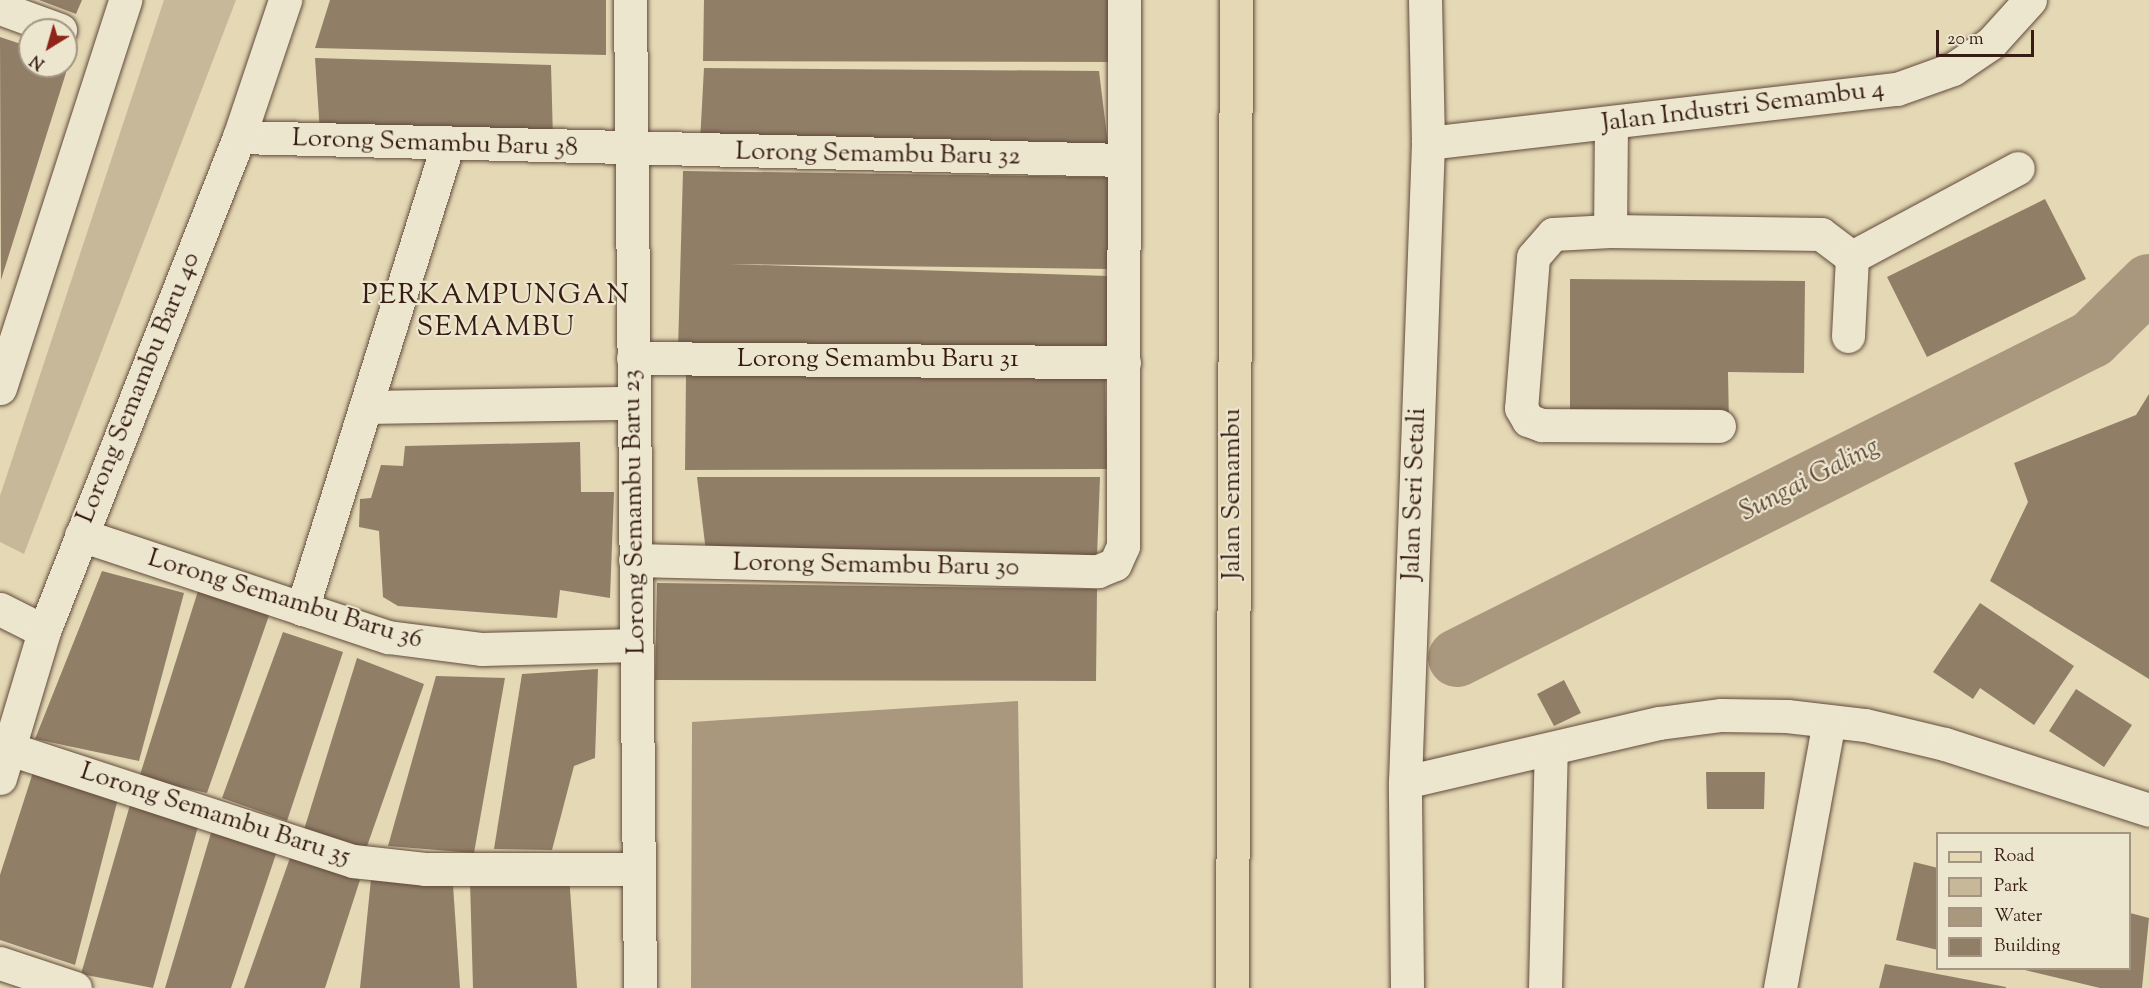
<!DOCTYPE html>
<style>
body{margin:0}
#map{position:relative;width:2149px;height:988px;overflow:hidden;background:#e4d8b5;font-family:"Sorts Mill Goudy",serif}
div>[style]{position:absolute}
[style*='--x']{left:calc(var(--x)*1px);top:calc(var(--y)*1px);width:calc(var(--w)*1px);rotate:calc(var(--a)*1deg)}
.green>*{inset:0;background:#c6b899}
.water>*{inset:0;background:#a9987e}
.river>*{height:58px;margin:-29px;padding:0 29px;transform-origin:29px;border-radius:29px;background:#a9987e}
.building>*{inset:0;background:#907e67}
.roads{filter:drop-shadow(0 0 2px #624b3b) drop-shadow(0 0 2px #624b3b)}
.minor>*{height:33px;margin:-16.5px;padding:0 16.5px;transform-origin:16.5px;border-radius:16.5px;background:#ede6cf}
.major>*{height:33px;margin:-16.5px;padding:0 16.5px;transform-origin:16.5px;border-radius:16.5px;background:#e4d8b5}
span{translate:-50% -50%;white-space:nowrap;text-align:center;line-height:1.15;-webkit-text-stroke:4.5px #ede6cf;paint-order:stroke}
.street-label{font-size:26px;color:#361c12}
.water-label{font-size:27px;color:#5e4738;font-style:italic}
.quarter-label{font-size:28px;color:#361c12;letter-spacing:1.5px}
.legend{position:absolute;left:1936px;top:832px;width:195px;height:138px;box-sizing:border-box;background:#ede6cf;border:2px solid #a49583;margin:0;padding:8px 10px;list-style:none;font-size:18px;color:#361c12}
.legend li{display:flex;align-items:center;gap:12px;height:30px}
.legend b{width:30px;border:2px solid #a49583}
.north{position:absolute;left:18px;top:18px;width:60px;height:60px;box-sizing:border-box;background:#ede6cf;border:2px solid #a49583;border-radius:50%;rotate:217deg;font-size:16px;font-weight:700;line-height:24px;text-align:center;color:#361c12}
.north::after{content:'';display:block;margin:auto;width:21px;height:27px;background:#8f2418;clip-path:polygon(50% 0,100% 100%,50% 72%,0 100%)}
.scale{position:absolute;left:1936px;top:30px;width:98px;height:27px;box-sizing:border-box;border:3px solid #361c12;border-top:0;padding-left:8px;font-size:18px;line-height:21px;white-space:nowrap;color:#361c12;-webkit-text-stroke:4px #ede6cf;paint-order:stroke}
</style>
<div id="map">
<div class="green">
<i style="clip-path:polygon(164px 0,236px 0,24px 554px,0 542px,0 496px)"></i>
</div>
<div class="water">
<i style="clip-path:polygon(1018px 701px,1023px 988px,691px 988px,692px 722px)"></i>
</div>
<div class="river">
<i style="--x:1457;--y:658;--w:711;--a:-26.67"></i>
<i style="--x:2092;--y:339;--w:80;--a:-44.5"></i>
</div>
<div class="building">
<i style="clip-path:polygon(39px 0,82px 0,76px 14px)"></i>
<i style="clip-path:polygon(330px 0,606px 0,606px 55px,315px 48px)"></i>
<i style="clip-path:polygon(704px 0,1117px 0,1117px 62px,703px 61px)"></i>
<i style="clip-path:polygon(0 37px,30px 47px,30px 66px,66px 66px,70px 60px,1px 280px)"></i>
<i style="clip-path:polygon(315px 58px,551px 65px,553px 139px,320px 133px)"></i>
<i style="clip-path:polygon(704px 68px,1099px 71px,1109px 153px,700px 142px)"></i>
<i style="clip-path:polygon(683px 171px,1111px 177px,1109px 269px,728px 264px,1108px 276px,1110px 353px,678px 350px)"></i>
<i style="clip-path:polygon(2045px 199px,2086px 279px,1927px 357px,1887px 277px)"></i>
<i style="clip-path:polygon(1570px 279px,1805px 281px,1804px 373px,1728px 372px,1729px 424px,1570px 423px)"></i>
<i style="clip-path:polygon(1105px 373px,1107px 469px,685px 470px,686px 374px)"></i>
<i style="clip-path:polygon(2149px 394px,2149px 679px,1990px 581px,2028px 502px,2014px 463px,2136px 415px)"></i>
<i style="clip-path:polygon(580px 442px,581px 492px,614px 492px,610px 598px,560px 590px,557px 618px,398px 606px,383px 597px,379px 531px,359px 527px,360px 499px,371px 498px,381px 465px,403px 466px,405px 446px)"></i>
<i style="clip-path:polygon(697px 477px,1100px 477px,1097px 556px,706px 552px)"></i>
<i style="clip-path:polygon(102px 571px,184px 593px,139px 761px,35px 739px)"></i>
<i style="clip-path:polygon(657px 583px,1097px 589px,1096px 681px,655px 680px)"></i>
<i style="clip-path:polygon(198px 591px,272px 607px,207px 793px,139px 778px)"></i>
<i style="clip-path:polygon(1980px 603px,2074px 666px,2034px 725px,1980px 688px,1973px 699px,1933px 672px)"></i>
<i style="clip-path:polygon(283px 632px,343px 652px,287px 821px,222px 798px)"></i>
<i style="clip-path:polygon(357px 658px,424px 684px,365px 852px,303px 833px)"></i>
<i style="clip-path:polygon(598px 669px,595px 758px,574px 766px,552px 850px,494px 849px,522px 674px)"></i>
<i style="clip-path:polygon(436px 676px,505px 678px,474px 853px,388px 846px)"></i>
<i style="clip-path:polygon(1564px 680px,1581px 713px,1554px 726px,1537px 694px)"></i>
<i style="clip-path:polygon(2076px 689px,2132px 725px,2104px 767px,2049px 731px)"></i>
<i style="clip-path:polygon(36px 763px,120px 791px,75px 965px,0 940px,0 875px)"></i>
<i style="clip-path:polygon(1706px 772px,1765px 772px,1764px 809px,1707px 809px)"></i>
<i style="clip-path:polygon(132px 798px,199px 823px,153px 988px,81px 974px)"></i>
<i style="clip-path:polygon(214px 823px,277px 851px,231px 988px,165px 988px)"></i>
<i style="clip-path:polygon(291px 855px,360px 880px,325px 988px,244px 988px)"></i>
<i style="clip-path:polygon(1914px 862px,1938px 868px,1938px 950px,1896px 940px)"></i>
<i style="clip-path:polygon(569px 875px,577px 988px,473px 988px,470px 881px)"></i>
<i style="clip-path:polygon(371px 879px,453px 885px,460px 988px,360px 988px)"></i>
<i style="clip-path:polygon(2130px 913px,2149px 918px,2142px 988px,2100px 988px,2021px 969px,2130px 969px)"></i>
<i style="clip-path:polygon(1885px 964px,2006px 987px,2006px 988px,1879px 988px)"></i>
</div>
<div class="roads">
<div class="minor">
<i style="--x:630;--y:0;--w:988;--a:89.42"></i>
<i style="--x:0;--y:8;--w:64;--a:20.1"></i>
<i style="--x:1611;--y:123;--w:108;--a:90.5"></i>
<i style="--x:1610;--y:231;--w:57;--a:177"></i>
<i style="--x:1553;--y:234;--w:30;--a:131"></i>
<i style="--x:1533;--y:257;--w:151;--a:94.5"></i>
<i style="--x:1521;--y:408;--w:14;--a:60"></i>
<i style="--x:1528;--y:420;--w:15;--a:20"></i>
<i style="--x:1542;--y:425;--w:177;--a:0.3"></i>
<i style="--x:239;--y:137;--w:885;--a:1.49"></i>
<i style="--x:1428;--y:143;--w:472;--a:-6.6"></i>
<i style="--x:1897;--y:89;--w:59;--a:-19.7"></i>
<i style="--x:1953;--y:69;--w:46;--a:-34.4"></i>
<i style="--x:1991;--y:43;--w:58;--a:-47.8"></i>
<i style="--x:1610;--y:231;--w:211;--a:0.8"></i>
<i style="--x:1821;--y:234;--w:39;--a:37"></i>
<i style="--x:1852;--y:257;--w:188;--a:-28.2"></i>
<i style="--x:1848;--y:336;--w:79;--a:-87.1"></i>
<i style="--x:633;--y:358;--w:491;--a:0.5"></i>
<i style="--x:0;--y:388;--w:408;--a:-72.1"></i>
<i style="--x:366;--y:407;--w:268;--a:-0.9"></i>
<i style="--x:81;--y:535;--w:324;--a:18.4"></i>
<i style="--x:388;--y:637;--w:95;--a:7.3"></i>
<i style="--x:482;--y:649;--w:154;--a:-1.5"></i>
<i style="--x:635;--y:560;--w:463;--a:1.4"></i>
<i style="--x:1098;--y:571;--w:18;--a:-22"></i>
<i style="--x:1115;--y:564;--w:20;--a:-66"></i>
<i style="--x:1123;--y:546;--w:546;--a:-89.9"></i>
<i style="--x:0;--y:609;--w:49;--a:26.6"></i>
<i style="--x:302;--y:609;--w:487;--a:-72.6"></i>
<i style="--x:10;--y:749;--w:361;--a:18.1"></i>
<i style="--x:353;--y:861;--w:72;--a:6.3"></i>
<i style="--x:425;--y:869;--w:213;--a:0"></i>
<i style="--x:0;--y:778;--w:153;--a:-73.3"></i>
<i style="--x:44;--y:631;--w:531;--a:-68.46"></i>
<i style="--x:239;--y:137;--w:145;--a:-71.4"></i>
<i style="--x:1405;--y:782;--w:261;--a:-13.1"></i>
<i style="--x:1659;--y:723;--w:63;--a:-7.4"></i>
<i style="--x:1721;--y:715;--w:66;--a:0.9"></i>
<i style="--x:1787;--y:716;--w:79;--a:6.6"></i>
<i style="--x:1865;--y:725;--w:82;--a:13.4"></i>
<i style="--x:1945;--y:744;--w:214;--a:17.9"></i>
<i style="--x:0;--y:963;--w:79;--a:18.4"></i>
<i style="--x:1407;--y:988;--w:206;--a:-90.6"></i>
<i style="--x:1405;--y:782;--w:639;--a:-87.94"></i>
<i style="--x:1428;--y:143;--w:143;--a:-91.2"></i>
<i style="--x:1545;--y:988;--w:238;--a:-88.6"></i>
<i style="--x:1780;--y:988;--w:271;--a:-79.6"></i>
</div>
<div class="major">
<i style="--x:1232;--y:988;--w:988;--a:-89.77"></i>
</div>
</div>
<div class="street-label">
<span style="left:1743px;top:107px;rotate:-7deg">Jalan Industri Semambu 4</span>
<span style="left:435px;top:144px;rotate:2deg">Lorong Semambu Baru 38</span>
<span style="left:878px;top:155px;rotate:1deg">Lorong Semambu Baru 32</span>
<span style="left:878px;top:360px">Lorong Semambu Baru 31</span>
<span style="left:139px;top:388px;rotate:-68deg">Lorong Semambu Baru 40</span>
<span style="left:1233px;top:494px;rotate:-90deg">Jalan Semambu</span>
<span style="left:1415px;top:494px;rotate:-88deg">Jalan Seri Setali</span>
<span style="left:635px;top:512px;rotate:-91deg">Lorong Semambu Baru 23</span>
<span style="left:876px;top:566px;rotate:1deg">Lorong Semambu Baru 30</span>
<span style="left:285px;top:600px;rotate:17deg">Lorong Semambu Baru 36</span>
<span style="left:215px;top:815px;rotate:18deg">Lorong Semambu Baru 35</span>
</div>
<div class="water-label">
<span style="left:1810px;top:480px;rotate:-27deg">Sungai Galing</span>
</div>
<div class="quarter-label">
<span style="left:496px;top:312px">PERKAMPUNGAN<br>SEMAMBU</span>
</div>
<ul class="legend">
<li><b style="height:8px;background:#e4d8b5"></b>Road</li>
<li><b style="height:16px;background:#c6b899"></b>Park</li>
<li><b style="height:16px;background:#a9987e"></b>Water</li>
<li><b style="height:16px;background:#907e67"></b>Building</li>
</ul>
<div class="north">N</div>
<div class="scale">20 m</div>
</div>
